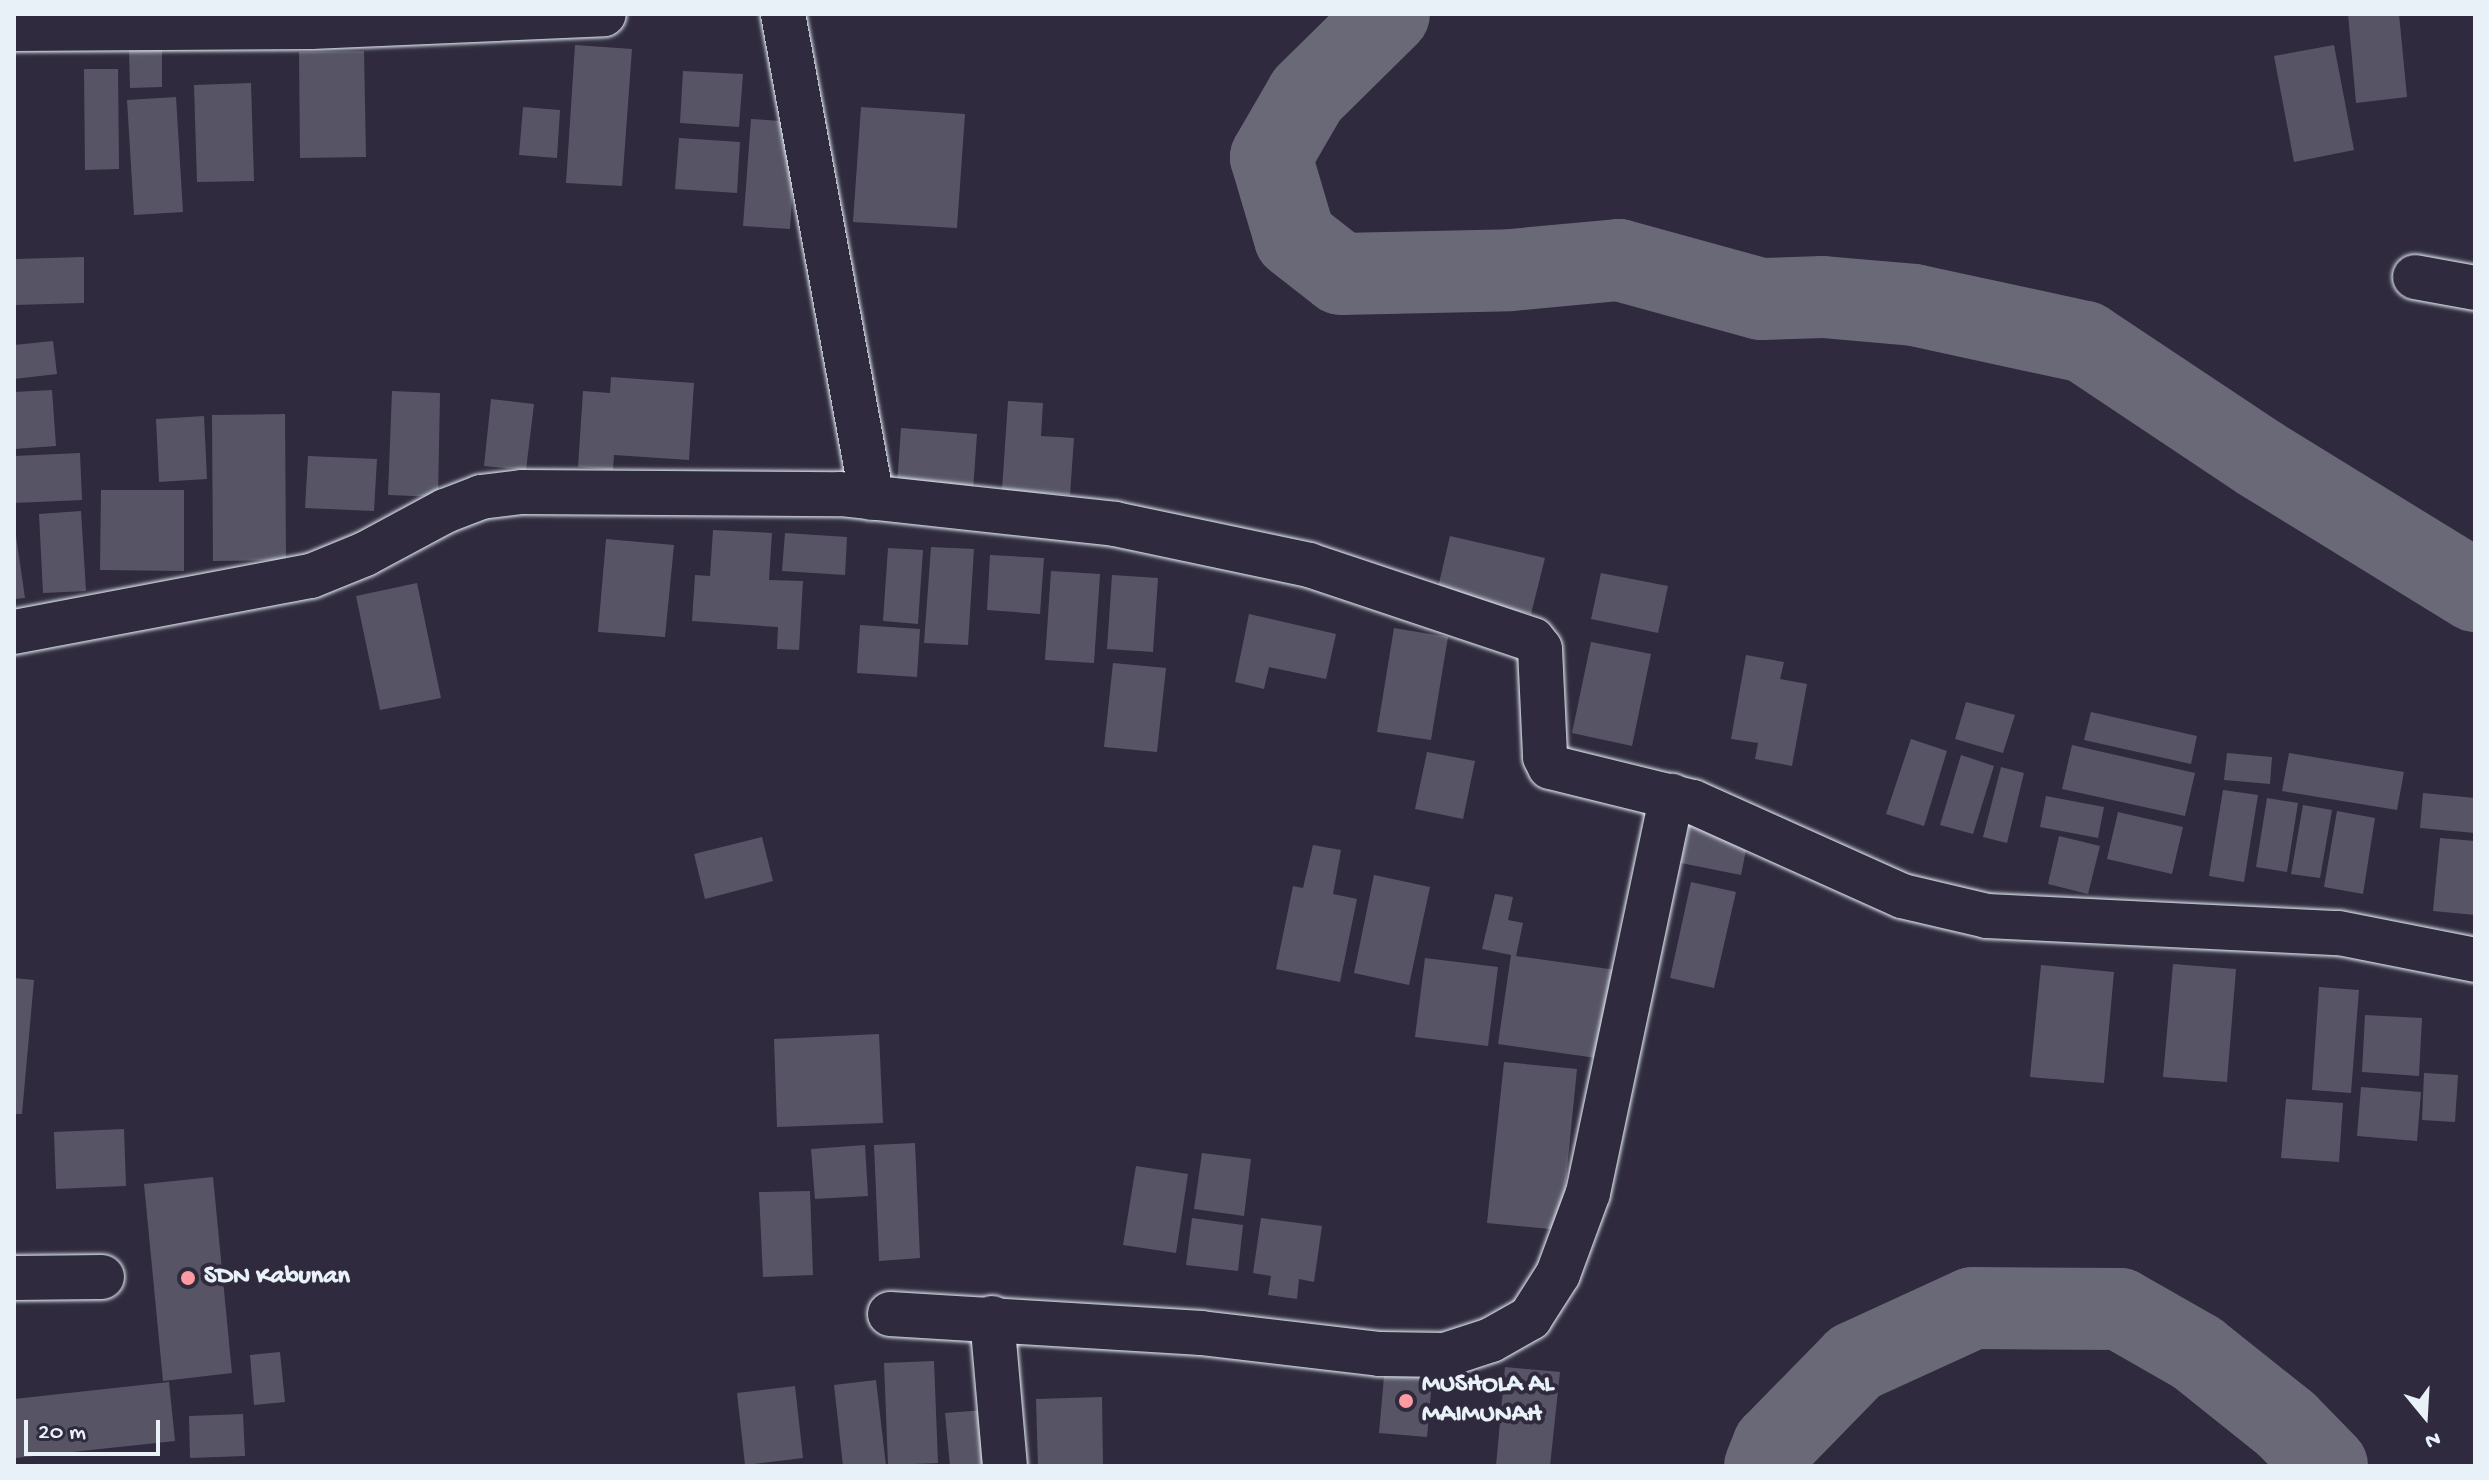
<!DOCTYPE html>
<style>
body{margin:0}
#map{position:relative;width:2489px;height:1480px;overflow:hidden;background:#2f2a3d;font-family:"Gochi Hand",sans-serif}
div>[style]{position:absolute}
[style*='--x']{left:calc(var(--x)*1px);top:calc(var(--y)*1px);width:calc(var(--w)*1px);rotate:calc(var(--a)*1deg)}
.river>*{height:82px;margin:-41px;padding:0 41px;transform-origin:41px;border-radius:41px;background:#696978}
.building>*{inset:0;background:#575565}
.roads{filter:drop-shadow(0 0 2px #e8f1f8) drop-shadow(0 0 2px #e8f1f8)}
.minor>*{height:44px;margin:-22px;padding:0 22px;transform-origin:22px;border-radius:22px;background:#2f2a3d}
.dots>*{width:22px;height:22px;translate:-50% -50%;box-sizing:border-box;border:4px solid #2f2a3d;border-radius:50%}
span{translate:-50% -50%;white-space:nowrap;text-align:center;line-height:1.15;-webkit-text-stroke:8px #2f2a3d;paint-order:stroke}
.poi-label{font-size:26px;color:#e8f1f8;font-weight:700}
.left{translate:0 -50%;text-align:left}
.frame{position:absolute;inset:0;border:16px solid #e8f1f8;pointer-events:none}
.north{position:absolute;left:2385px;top:1376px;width:80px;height:80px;-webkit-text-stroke:6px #2f2a3d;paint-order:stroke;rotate:162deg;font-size:22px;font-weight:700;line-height:32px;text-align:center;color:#e8f1f8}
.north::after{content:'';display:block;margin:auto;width:28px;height:36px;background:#e8f1f8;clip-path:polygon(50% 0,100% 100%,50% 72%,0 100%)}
.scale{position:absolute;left:24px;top:1420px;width:136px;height:36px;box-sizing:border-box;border:4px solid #e8f1f8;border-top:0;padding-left:10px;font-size:24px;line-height:28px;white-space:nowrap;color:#e8f1f8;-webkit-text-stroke:6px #2f2a3d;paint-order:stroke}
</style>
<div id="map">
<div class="river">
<i style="--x:1389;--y:14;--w:115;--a:135.4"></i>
<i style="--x:1307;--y:95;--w:72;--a:120.1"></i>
<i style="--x:1271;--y:157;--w:84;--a:73.5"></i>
<i style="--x:1295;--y:238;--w:58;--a:38"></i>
<i style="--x:1341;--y:274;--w:170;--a:-1.3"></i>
<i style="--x:1511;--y:270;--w:108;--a:-5.3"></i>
<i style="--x:1619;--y:260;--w:147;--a:15.4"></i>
<i style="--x:1761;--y:299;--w:62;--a:-1.8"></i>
<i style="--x:1823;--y:297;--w:91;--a:5"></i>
<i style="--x:1914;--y:305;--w:175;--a:12.2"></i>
<i style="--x:2085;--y:342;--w:209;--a:33.7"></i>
<i style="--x:2259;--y:458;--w:254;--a:31.6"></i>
<i style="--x:1765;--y:1466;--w:22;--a:-68"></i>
<i style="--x:1773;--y:1446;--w:117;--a:-45.7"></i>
<i style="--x:1855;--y:1362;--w:130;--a:-24.6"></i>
<i style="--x:1973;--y:1308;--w:147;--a:0.4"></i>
<i style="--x:2120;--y:1309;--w:89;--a:29.7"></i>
<i style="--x:2197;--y:1353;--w:114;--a:38.6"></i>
<i style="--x:2286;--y:1424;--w:59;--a:45.7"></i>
</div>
<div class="building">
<i style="clip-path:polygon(2348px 14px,2399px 14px,2407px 97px,2356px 103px)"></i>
<i style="clip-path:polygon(575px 45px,632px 49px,622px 186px,566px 183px)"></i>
<i style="clip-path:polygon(2334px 45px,2354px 150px,2294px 162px,2274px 56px)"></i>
<i style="clip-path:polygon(129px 50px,162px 50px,162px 87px,130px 88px)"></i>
<i style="clip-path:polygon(364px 51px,366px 157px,300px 158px,299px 52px)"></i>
<i style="clip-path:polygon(84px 69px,118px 69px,119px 169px,85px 170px)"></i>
<i style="clip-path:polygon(683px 71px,743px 74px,739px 127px,680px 123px)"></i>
<i style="clip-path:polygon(251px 83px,254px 181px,197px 182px,194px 85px)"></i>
<i style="clip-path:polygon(176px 97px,183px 212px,134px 215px,127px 100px)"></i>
<i style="clip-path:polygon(523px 107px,560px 110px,557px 158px,519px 155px)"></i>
<i style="clip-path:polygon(861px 107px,965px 114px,957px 228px,853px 222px)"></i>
<i style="clip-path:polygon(751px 119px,797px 122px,790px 229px,743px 226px)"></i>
<i style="clip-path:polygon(679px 138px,740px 142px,737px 193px,675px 189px)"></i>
<i style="clip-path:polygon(84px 257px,84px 303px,14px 305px,14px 259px)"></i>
<i style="clip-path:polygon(53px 341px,57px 374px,14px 379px,14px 345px)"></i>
<i style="clip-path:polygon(611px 377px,694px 383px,689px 460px,614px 455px,613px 470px,578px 467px,583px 391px,610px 393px)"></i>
<i style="clip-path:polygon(52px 390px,56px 446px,14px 449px,14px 392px)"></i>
<i style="clip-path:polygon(392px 391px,440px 393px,438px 497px,388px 495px)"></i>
<i style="clip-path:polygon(491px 399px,534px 404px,526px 470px,484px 466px)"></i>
<i style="clip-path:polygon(1008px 401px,1043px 403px,1041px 436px,1074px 438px,1070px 495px,1002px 490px)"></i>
<i style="clip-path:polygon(285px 414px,286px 560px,213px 561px,212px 415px)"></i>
<i style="clip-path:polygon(204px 416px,207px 479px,159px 482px,156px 419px)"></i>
<i style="clip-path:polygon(901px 428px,977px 434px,973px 491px,897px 486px)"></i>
<i style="clip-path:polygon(80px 453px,82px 500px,14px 503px,14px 456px)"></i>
<i style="clip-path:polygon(308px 456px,377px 459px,374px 511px,305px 508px)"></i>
<i style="clip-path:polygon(101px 490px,184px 490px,184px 571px,100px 570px)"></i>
<i style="clip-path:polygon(81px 511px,86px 591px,43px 593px,39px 514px)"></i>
<i style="clip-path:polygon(14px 522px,25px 598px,14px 599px)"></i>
<i style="clip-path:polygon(713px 530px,772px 533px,769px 580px,803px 581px,799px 650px,777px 649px,778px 627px,692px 621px,695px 575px,710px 576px)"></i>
<i style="clip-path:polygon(785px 533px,847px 537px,845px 575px,782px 571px)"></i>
<i style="clip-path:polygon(1450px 536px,1545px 558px,1531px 614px,1437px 592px)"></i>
<i style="clip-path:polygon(606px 539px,674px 545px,665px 637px,598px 632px)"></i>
<i style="clip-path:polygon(931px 547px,974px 549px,968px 645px,924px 643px)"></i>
<i style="clip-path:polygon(888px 548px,923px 550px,918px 624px,883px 621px)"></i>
<i style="clip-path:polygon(990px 555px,1044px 558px,1040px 614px,987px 610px)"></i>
<i style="clip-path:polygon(1051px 571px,1100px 574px,1094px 663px,1045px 660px)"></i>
<i style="clip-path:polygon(1601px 573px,1668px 586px,1658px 633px,1591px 619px)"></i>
<i style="clip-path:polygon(1112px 575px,1158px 578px,1153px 652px,1107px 649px)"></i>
<i style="clip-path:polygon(417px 583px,441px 698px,380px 710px,356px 596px)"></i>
<i style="clip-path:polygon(1249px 614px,1336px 634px,1326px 679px,1269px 667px,1264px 689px,1235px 682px)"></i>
<i style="clip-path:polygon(860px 625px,920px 629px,917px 677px,857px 673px)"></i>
<i style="clip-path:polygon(1394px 628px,1448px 637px,1431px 740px,1377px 732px)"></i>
<i style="clip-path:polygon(1591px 642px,1651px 654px,1632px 746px,1572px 733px)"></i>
<i style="clip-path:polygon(1746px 655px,1784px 662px,1780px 679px,1807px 684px,1792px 766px,1755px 759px,1758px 743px,1731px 739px)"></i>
<i style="clip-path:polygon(1113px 663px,1166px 668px,1157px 752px,1104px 747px)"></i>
<i style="clip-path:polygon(1966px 702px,2015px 715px,2003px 753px,1955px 739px)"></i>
<i style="clip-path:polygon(2091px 712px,2197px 736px,2191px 764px,2084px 740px)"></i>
<i style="clip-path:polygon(1911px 739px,1947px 751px,1924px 826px,1886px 814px)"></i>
<i style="clip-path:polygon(2072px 745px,2195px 773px,2185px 816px,2062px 789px)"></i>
<i style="clip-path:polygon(1427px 752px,1475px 761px,1463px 819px,1415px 809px)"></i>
<i style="clip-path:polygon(2227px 753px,2272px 757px,2270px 784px,2224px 780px)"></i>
<i style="clip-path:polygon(2289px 753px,2404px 772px,2397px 810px,2282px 791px)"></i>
<i style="clip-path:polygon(1961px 755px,1994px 766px,1973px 834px,1940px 825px)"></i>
<i style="clip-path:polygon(2001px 767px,2024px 773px,2007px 843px,1983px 837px)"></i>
<i style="clip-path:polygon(2223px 790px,2258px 795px,2244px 882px,2209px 876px)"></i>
<i style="clip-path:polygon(2423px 793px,2475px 798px,2475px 833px,2420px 828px)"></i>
<i style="clip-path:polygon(2046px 796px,2104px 807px,2098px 838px,2040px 827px)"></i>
<i style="clip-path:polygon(2267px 798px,2298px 803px,2287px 872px,2256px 867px)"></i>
<i style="clip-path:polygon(2303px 805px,2332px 810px,2320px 878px,2291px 874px)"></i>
<i style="clip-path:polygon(2337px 811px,2375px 818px,2363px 894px,2324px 887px)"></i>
<i style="clip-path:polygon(2118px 812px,2183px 827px,2172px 874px,2107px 859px)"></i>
<i style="clip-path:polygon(1691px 818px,1750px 830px,1741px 875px,1681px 863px)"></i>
<i style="clip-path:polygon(2059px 836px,2100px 846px,2088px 894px,2048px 884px)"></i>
<i style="clip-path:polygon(762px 837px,773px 881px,705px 899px,694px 854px)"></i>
<i style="clip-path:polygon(2440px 838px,2475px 841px,2475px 915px,2433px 911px)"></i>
<i style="clip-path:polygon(1313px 845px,1341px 850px,1333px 894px,1357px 899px,1340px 982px,1276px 969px,1293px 886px,1303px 888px)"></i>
<i style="clip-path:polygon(1374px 875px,1430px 887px,1409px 985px,1354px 973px)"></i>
<i style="clip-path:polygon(1691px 882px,1736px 892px,1714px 988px,1670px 978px)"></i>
<i style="clip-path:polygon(1495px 894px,1513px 897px,1508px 920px,1523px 923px,1516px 956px,1616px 970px,1603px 1059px,1498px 1044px,1511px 955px,1482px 949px)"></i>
<i style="clip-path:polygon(1425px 958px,1498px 967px,1488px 1046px,1415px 1037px)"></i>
<i style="clip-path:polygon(2173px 964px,2236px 969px,2227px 1082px,2163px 1077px)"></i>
<i style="clip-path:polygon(2041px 965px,2114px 972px,2104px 1083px,2030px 1077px)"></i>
<i style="clip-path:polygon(14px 978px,34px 980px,22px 1114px,14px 1114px)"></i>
<i style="clip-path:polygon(2319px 987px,2359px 990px,2351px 1093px,2312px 1090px)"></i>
<i style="clip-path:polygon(2365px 1015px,2422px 1018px,2419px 1076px,2362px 1072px)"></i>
<i style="clip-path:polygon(879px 1034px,883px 1123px,777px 1127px,774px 1039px)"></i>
<i style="clip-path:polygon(1504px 1062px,1577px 1069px,1561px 1230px,1487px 1223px)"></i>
<i style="clip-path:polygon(2424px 1073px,2458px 1075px,2455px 1122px,2422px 1120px)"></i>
<i style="clip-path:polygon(2361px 1087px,2421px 1092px,2417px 1141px,2357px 1136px)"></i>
<i style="clip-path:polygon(2286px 1099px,2343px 1103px,2339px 1162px,2281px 1158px)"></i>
<i style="clip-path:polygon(124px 1129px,126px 1186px,56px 1189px,54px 1132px)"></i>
<i style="clip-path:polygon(915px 1143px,920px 1258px,879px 1261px,874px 1145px)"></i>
<i style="clip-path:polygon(865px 1145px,868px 1196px,815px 1199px,811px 1149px)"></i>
<i style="clip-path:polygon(1202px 1153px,1251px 1159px,1244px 1216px,1194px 1209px)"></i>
<i style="clip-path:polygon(1136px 1166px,1188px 1174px,1176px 1253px,1123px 1245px)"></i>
<i style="clip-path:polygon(213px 1177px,232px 1373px,163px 1381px,144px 1184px)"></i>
<i style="clip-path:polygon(810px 1191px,813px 1275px,763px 1277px,759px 1192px)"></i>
<i style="clip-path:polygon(1192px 1218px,1243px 1225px,1238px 1271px,1186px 1265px)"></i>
<i style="clip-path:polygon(1261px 1218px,1322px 1226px,1314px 1282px,1299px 1279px,1297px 1299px,1268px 1295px,1271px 1276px,1253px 1273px)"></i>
<i style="clip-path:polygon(280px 1352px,285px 1402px,254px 1405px,250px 1355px)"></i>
<i style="clip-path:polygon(934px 1361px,938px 1463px,888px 1465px,884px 1363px)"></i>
<i style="clip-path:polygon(1385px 1365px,1433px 1370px,1427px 1437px,1379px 1433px)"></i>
<i style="clip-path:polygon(1505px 1367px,1560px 1372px,1550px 1466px,1496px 1466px)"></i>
<i style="clip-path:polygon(876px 1380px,886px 1466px,843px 1466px,834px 1385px)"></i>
<i style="clip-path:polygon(169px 1382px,175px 1441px,16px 1458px,14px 1399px)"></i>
<i style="clip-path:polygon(795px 1386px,803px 1458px,745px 1465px,737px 1393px)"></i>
<i style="clip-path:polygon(1102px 1397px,1103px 1466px,1038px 1466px,1036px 1399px)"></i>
<i style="clip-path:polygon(998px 1409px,1004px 1466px,950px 1466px,945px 1413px)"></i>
<i style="clip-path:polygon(243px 1414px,245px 1456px,190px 1458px,189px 1416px)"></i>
</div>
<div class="roads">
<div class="minor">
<i style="--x:783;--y:14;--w:492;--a:79.6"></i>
<i style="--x:14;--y:29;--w:297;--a:-0.4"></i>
<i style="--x:311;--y:27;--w:293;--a:-2.5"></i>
<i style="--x:2415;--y:277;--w:61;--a:10.4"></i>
<i style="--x:14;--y:632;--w:302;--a:-10.7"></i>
<i style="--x:311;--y:576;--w:58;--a:-22.2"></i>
<i style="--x:365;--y:554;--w:91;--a:-28.3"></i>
<i style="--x:445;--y:511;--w:39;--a:-21"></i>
<i style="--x:481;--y:497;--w:41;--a:-7"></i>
<i style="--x:522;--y:492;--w:318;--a:0.4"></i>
<i style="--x:840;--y:494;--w:277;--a:6.2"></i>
<i style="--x:1115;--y:524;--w:198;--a:11.9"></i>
<i style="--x:1309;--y:565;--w:236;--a:18.5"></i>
<i style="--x:1533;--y:640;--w:11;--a:52"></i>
<i style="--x:1540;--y:649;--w:108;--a:87.3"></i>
<i style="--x:1545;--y:757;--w:11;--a:63"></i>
<i style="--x:1550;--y:767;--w:147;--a:13.8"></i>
<i style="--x:1693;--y:802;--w:229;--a:24.2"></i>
<i style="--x:1902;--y:896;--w:87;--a:13.2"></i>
<i style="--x:1987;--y:916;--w:352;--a:2.8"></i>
<i style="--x:2339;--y:933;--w:139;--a:11.2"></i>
<i style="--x:14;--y:1278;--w:88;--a:-0.7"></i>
<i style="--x:890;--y:1314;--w:312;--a:3.5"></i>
<i style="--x:1201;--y:1333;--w:180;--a:6.7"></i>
<i style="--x:1380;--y:1354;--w:65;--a:0.9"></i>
<i style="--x:1445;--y:1355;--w:48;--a:-18.1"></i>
<i style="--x:1491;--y:1340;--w:45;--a:-29.4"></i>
<i style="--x:1530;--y:1318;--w:52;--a:-57.5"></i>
<i style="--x:1558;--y:1274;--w:86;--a:-69.7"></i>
<i style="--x:1588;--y:1193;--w:406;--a:-78.1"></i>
<i style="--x:992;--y:1318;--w:149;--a:85"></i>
</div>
</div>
<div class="dots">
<i style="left:188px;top:1278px;background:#ff9aa2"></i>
<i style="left:1406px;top:1401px;background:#ff9aa2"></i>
</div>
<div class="poi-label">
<span class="left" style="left:204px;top:1278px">SDN Kabunan</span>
<span class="left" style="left:1422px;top:1401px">MUSHOLA AL<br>MAIMUNAH</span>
</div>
<div class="frame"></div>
<div class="north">N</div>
<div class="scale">20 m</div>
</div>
